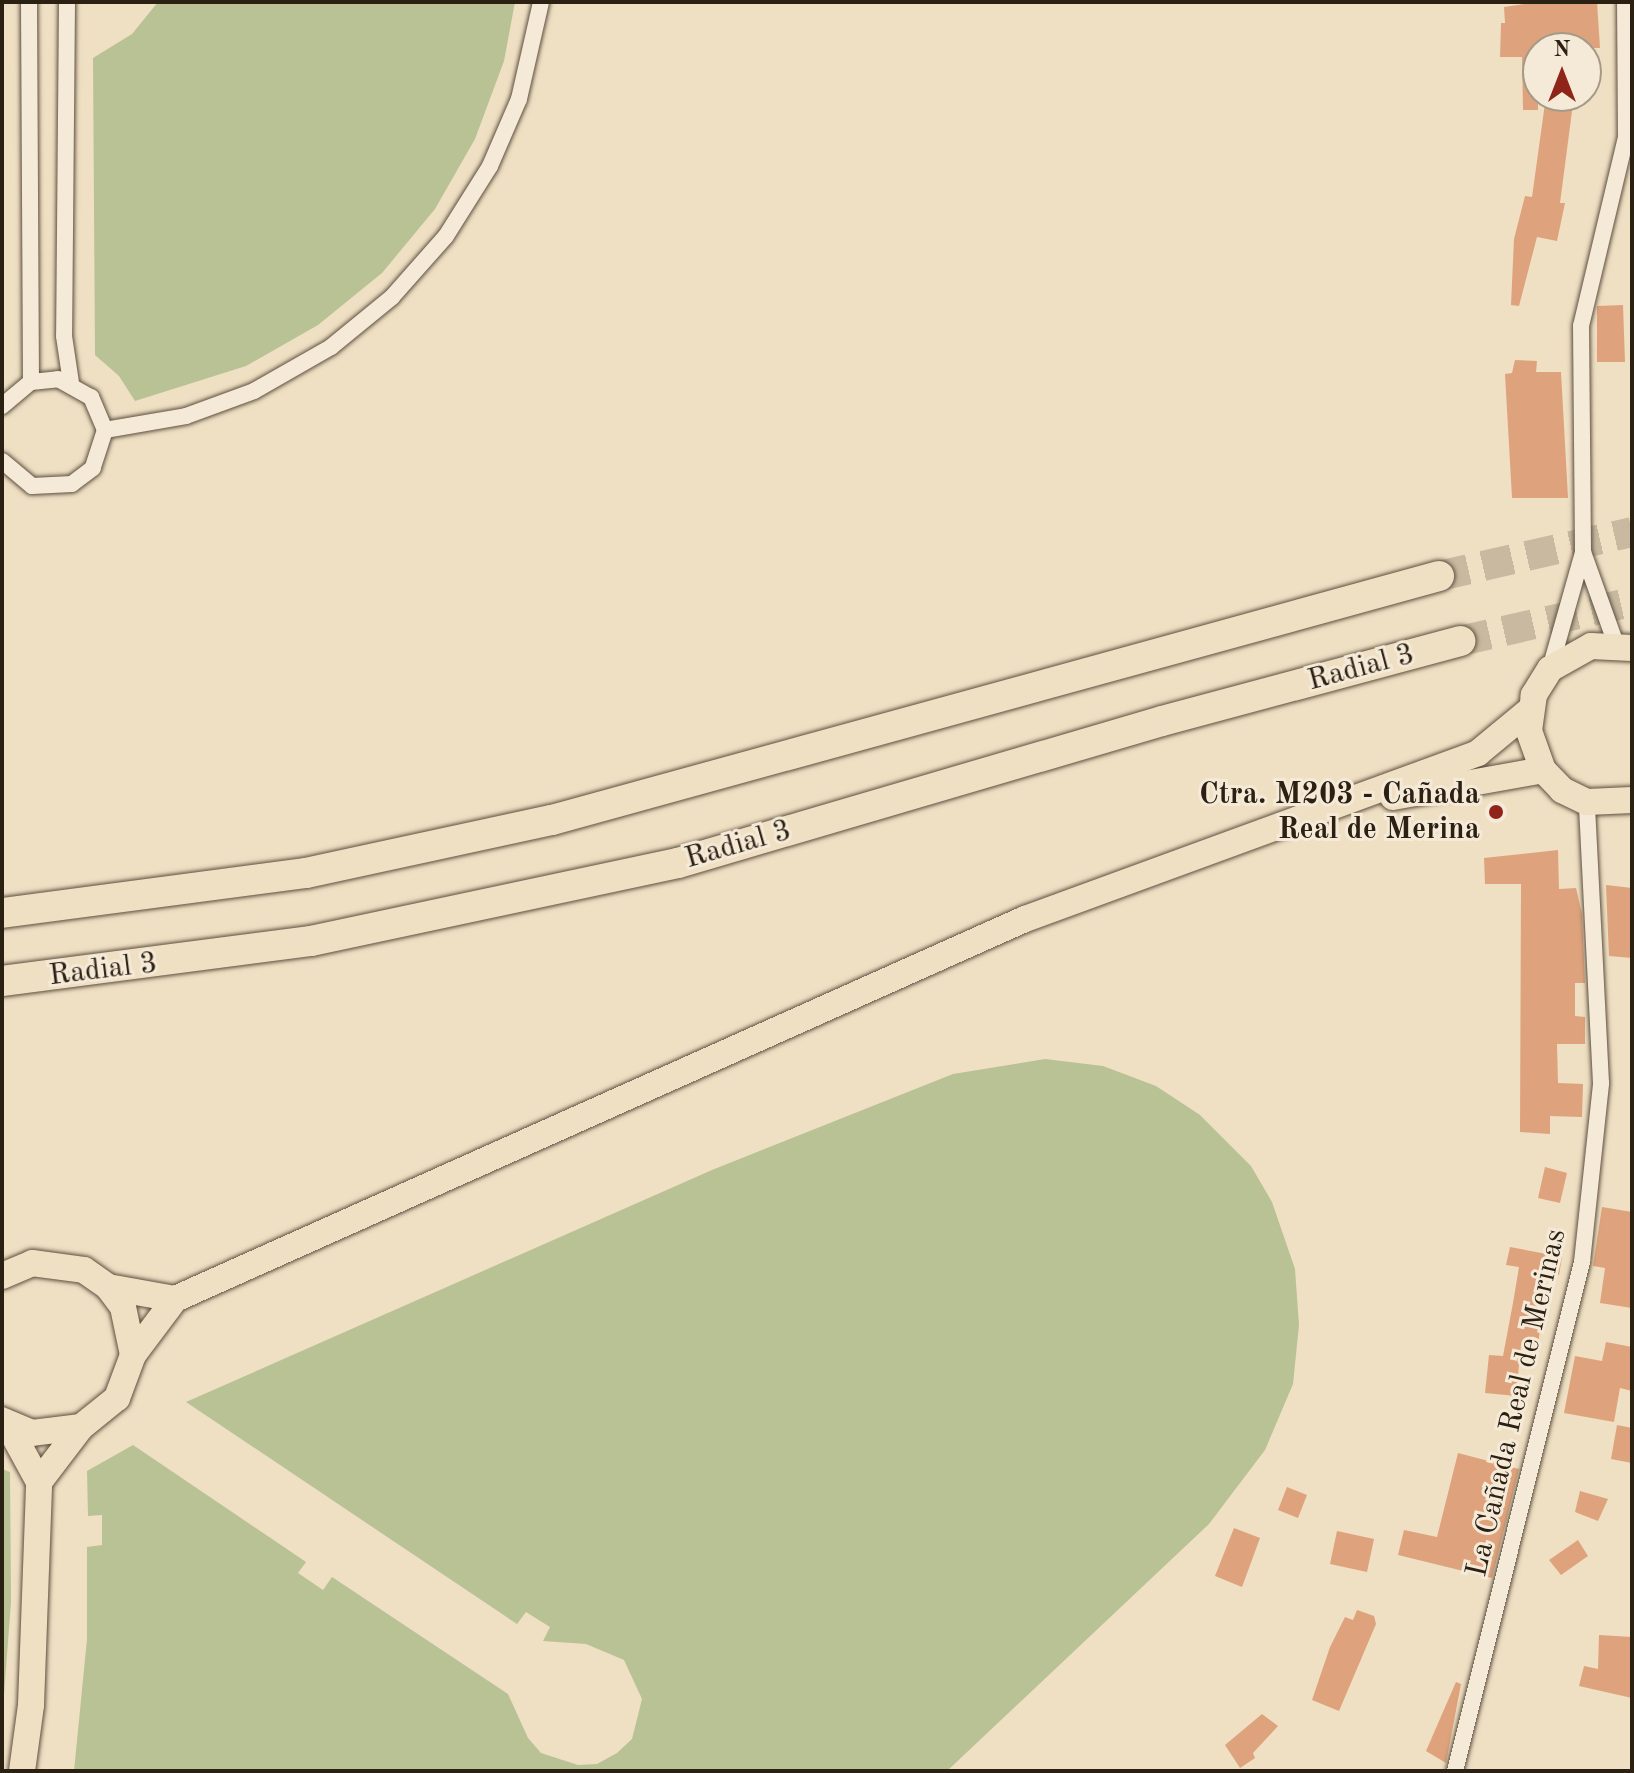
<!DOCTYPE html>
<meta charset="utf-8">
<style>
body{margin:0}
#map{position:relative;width:1634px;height:1773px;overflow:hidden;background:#efdfc3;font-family:"Old Standard TT",serif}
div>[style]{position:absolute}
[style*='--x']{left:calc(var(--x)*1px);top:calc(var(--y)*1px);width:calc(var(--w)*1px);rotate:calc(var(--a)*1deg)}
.green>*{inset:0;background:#b9c294}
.building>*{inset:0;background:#dea37c}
.highway-tunnel>*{height:30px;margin-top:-15px;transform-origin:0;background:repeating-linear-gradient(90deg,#c8b9a0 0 30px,transparent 0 45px)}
.roads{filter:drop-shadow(0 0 2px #5c503f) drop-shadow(0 0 2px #5c503f)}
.street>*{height:16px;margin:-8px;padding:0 8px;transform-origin:8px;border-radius:8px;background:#f5ead8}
.primary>*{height:26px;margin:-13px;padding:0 13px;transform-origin:13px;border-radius:13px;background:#efdfc3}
.highway>*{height:30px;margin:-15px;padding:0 15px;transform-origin:15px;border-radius:15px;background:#efdfc3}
.dots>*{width:22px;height:22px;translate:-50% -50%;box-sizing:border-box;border:4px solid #f5ead8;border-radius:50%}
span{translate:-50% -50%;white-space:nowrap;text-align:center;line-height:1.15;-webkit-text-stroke:6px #f5ead8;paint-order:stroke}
.street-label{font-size:30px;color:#2b2113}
.poi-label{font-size:30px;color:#2b2113;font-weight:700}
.right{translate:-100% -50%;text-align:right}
.frame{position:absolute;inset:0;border:4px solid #2b2113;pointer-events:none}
.north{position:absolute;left:1522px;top:32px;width:80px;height:80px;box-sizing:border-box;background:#f5ead8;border:2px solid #a49a89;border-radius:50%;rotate:0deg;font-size:22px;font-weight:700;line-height:32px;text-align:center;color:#2b2113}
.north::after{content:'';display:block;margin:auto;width:28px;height:36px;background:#8f2418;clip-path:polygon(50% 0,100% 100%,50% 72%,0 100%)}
</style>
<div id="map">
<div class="green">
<i style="clip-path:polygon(158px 2px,515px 2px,504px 61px,475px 139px,435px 209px,382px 273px,318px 325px,246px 366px,135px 401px,119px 376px,95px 355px,93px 58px,132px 34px)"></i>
<i style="clip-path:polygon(1045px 1059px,1103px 1066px,1156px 1086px,1200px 1115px,1251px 1166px,1272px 1202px,1295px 1269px,1299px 1325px,1293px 1384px,1265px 1450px,1209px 1524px,947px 1771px,74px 1771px,87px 1639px,87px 1547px,102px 1545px,102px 1515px,88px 1516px,87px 1471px,133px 1445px,306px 1562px,298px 1573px,323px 1590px,332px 1577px,508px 1694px,528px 1738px,541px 1753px,578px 1765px,597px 1764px,617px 1753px,632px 1739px,642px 1699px,624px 1660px,586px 1644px,543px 1641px,550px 1627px,526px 1612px,517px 1624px,186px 1402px,712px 1170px,953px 1074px)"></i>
<i style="clip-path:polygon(2px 1469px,10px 1472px,11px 1602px,2px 1721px)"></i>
</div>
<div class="building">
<i style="clip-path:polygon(1539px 2px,1597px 2px,1600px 48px,1538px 48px,1538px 110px,1523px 110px,1522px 57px,1500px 57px,1501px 23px,1505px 23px,1504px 7px)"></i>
<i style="clip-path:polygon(1546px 96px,1574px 96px,1560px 203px,1565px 203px,1557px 241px,1537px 237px,1519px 306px,1511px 305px,1514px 239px,1525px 196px,1532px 197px)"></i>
<i style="clip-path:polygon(1623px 305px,1625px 362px,1597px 362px,1597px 306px)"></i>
<i style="clip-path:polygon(1515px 360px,1537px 361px,1536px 372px,1561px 372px,1568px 498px,1512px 498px,1505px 374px,1512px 373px)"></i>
<i style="clip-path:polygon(1558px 850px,1559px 889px,1576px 888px,1582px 914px,1585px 983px,1575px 983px,1575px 1016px,1585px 1017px,1585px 1044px,1557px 1044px,1558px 1083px,1583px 1084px,1582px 1117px,1550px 1116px,1550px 1134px,1520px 1132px,1521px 884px,1485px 884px,1484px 858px)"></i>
<i style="clip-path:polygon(1606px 885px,1632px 888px,1632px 958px,1609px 956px)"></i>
<i style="clip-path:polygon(1545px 1167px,1567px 1173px,1560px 1203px,1538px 1198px)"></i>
<i style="clip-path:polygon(1602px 1207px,1632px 1212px,1632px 1308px,1600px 1303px,1605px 1268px,1593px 1266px)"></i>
<i style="clip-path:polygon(1510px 1247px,1562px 1257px,1559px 1275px,1545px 1272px,1538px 1349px,1521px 1345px,1516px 1396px,1485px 1393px,1489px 1355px,1503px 1356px,1513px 1303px,1519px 1267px,1506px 1265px)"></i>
<i style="clip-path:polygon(1606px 1342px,1632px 1347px,1632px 1391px,1620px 1388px,1614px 1422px,1564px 1413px,1575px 1356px,1602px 1361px)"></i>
<i style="clip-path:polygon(1617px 1425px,1632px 1428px,1632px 1463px,1611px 1459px)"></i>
<i style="clip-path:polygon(1458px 1453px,1519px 1469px,1492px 1578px,1398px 1555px,1404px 1530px,1437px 1537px)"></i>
<i style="clip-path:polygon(1287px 1487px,1307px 1495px,1298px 1518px,1278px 1510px)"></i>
<i style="clip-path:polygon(1580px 1491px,1608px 1499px,1598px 1521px,1575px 1512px)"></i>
<i style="clip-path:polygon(1234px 1528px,1260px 1538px,1242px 1587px,1215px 1576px)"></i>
<i style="clip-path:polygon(1337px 1531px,1374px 1539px,1367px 1572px,1330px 1564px)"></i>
<i style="clip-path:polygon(1578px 1540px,1588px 1556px,1561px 1575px,1549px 1560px)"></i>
<i style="clip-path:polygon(1357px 1610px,1374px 1616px,1376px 1624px,1339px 1711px,1312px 1700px,1330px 1647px,1345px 1617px,1353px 1620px)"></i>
<i style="clip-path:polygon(1599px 1635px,1632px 1637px,1632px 1698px,1579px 1686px,1584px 1666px,1598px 1669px)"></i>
<i style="clip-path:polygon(1456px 1682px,1461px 1684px,1446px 1763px,1426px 1751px)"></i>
<i style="clip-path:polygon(1262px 1714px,1278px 1726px,1253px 1753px,1255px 1758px,1240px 1768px,1225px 1745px)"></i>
</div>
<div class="highway-tunnel">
<i style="--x:1439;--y:576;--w:198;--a:-12.8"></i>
<i style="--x:1460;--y:641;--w:176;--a:-12.8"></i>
</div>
<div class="roads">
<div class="street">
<i style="--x:29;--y:2;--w:380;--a:89.7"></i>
<i style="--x:67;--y:2;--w:334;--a:90.5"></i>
<i style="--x:64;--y:336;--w:48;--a:81.5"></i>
<i style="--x:2;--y:406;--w:38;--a:-40"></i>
<i style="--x:31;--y:382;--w:27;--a:-6"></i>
<i style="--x:58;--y:379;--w:38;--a:29"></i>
<i style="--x:91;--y:397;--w:36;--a:67"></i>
<i style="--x:105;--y:430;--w:40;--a:108"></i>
<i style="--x:93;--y:468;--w:26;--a:143"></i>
<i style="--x:72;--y:484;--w:40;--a:177.1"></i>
<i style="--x:32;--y:486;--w:39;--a:-140"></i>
<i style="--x:105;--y:430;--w:82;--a:-9.8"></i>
<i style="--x:186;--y:416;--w:72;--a:-20.2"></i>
<i style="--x:254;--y:391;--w:89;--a:-29.7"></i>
<i style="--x:331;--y:347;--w:79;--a:-39.3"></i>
<i style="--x:392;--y:297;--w:81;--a:-48.5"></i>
<i style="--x:446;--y:236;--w:83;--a:-57.8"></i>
<i style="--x:490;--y:166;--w:73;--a:-66.6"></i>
<i style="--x:519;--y:99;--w:99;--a:-77.2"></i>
<i style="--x:1583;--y:552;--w:98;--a:70.3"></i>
<i style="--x:1550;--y:669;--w:122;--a:-74.2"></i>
<i style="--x:1583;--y:552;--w:226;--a:-90.5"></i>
<i style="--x:1581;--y:326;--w:194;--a:-76.6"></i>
<i style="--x:1626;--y:137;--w:135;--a:-90.4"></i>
<i style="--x:1455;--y:1771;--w:525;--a:-75.99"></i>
<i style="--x:1582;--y:1262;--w:180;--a:-83.9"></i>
<i style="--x:1601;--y:1083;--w:281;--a:-92.9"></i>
</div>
<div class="primary">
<i style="--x:1632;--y:648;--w:41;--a:-177.2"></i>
<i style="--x:1591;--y:646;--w:47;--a:150.7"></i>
<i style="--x:1550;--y:669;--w:31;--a:122"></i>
<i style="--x:1534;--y:695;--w:36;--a:98"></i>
<i style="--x:1529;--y:731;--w:41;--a:70.3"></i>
<i style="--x:1543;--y:770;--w:28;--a:46"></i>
<i style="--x:1562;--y:790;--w:28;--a:26"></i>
<i style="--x:1587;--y:802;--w:45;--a:-2.5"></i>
<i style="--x:1393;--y:797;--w:152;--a:-10.2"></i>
<i style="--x:2;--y:1276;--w:33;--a:-23"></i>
<i style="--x:32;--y:1263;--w:52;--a:7.7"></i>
<i style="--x:84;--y:1270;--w:29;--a:35"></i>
<i style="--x:108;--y:1287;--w:25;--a:53"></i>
<i style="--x:123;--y:1307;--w:49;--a:78.2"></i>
<i style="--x:133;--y:1355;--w:46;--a:110.4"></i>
<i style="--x:117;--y:1398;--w:46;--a:141.1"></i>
<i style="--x:81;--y:1427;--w:49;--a:173"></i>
<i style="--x:32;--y:1433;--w:33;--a:-157"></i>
<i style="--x:108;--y:1287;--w:68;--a:10.2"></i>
<i style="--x:133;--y:1355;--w:70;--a:-53.1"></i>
<i style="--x:175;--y:1299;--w:931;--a:-24.09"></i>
<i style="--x:1025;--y:919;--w:482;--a:-20.1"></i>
<i style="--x:1478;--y:753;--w:67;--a:-39.6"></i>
<i style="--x:8;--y:1425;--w:65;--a:61.5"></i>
<i style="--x:39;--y:1482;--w:69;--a:-52.6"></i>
<i style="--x:22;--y:1771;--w:67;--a:-82.2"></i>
<i style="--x:31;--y:1705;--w:223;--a:-87.9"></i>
</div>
<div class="highway">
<i style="--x:2;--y:913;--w:307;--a:-7.5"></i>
<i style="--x:306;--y:873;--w:252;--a:-12.2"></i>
<i style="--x:552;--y:820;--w:920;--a:-15.38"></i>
<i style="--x:2;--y:981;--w:312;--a:-7.4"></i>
<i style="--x:311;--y:941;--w:375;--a:-12"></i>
<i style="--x:678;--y:863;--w:504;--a:-16.35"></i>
<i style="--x:1162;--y:721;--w:309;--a:-15"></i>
</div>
</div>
<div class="dots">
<i style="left:1496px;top:812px;background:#8f2418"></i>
</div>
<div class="street-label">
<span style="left:1361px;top:668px;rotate:-15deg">Radial 3</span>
<span style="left:738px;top:845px;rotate:-16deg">Radial 3</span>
<span style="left:103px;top:970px;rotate:-7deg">Radial 3</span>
<span style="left:1517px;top:1403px;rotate:-77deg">La Cañada Real de Merinas</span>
</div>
<div class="poi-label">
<span class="right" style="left:1480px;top:812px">Ctra. M203 - Cañada<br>Real de Merina</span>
</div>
<div class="frame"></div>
<div class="north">N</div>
</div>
